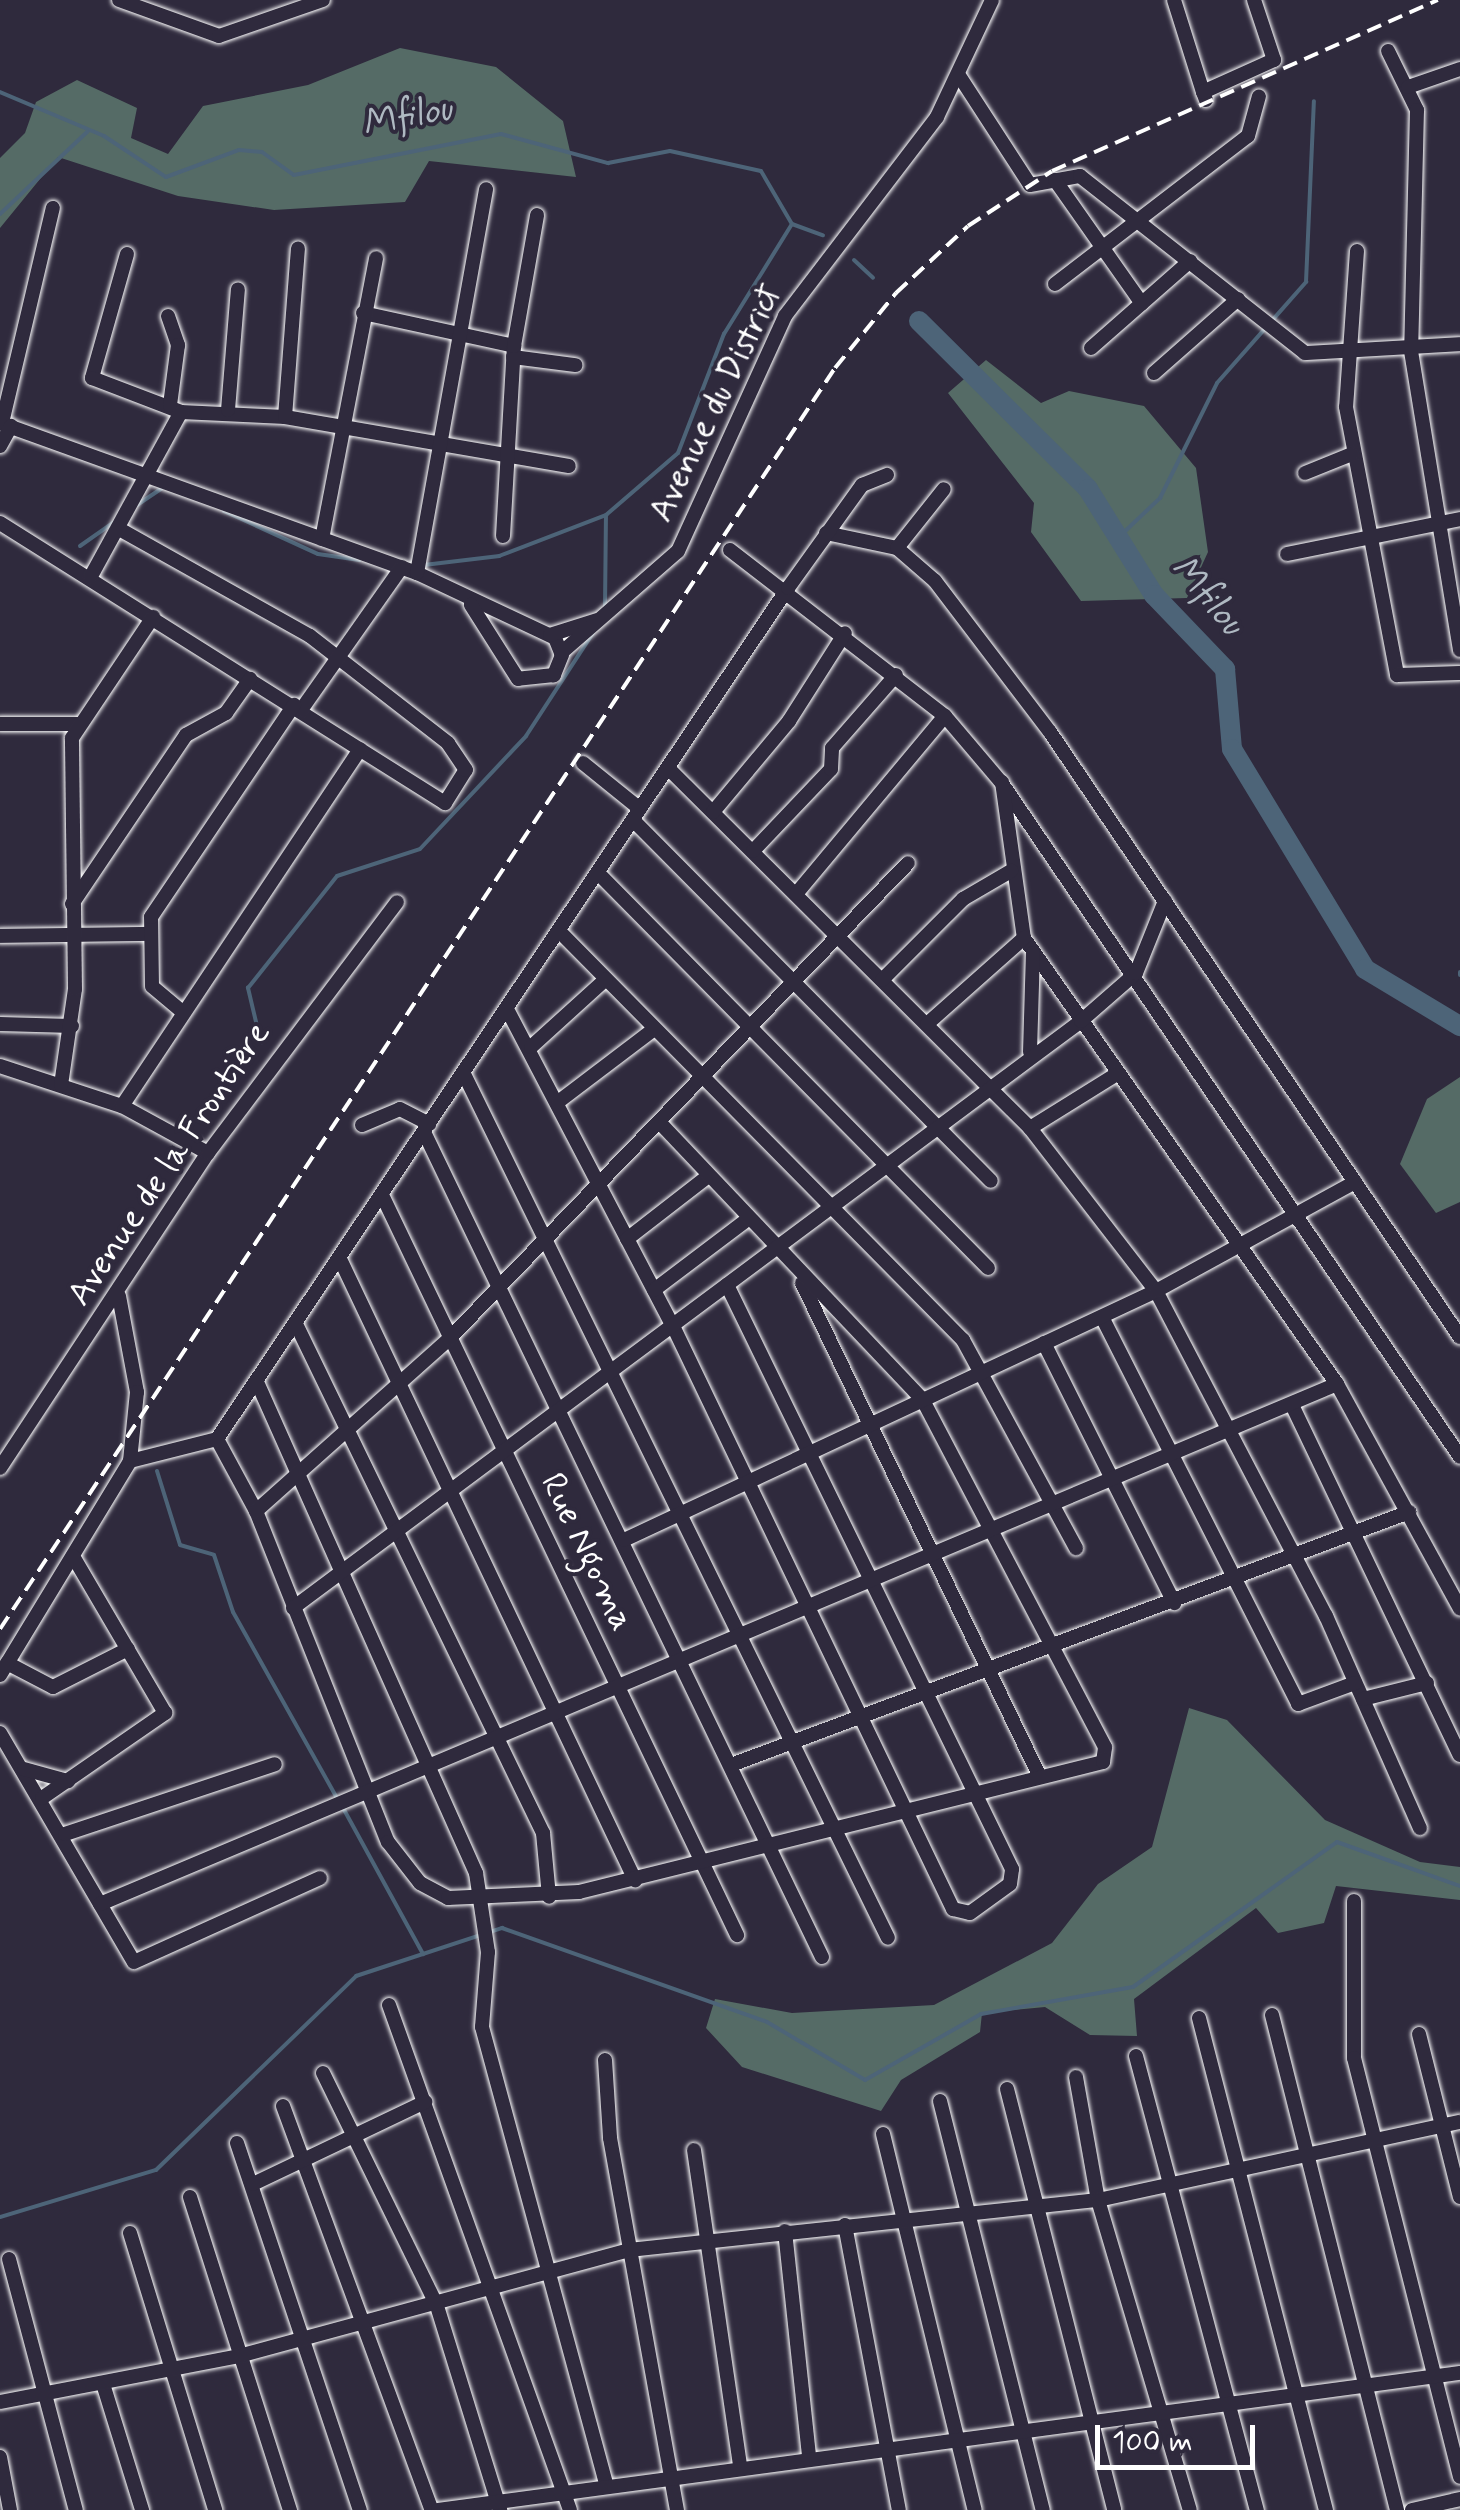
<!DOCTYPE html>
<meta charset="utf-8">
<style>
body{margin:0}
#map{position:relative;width:1460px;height:2510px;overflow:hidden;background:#2f2a3d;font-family:Mynerve,sans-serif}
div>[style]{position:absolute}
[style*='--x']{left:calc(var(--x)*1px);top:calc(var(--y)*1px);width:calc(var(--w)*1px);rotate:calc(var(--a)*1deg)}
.green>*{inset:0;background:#556b66}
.stream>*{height:4px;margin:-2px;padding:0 2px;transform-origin:2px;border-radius:2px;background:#4d6478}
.river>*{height:20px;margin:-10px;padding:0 10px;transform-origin:10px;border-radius:10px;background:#4d6478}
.roads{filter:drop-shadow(0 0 2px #fff) drop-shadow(0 0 2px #fff)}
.minor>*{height:14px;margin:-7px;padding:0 7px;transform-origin:7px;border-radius:7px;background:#2f2a3d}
.rail>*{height:4px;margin-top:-2px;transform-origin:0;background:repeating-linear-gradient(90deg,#fff 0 15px,transparent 0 23px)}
span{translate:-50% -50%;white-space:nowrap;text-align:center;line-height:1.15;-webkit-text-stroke:8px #2f2a3d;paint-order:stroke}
.street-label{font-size:35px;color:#fff}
.water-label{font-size:38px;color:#afb9c2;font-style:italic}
.scale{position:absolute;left:1095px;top:2425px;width:160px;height:45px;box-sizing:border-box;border:5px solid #fff;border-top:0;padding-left:12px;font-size:30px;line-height:35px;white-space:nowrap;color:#fff;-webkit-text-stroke:8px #2f2a3d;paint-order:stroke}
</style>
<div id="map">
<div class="green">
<i style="clip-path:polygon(400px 48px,496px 67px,563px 121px,576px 177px,429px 161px,405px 202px,274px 210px,178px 196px,58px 157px,0 228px,0 158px,25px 133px,36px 102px,77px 80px,137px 108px,131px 138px,168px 154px,203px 106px,308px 85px)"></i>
<i style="clip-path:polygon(986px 360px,1041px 403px,1069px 391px,1144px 406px,1196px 468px,1208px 552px,1187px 598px,1081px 601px,1031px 532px,1034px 503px,948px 393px)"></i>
<i style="clip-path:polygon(1460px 1077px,1460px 1202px,1436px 1213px,1400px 1164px,1427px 1099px)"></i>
<i style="clip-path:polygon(1189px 1708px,1227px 1720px,1325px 1820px,1420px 1862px,1460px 1867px,1460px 1900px,1336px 1886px,1324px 1923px,1278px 1933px,1256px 1908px,1134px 1999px,1137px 2036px,1090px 2035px,1045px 2007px,982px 2013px,980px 2032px,901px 2080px,881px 2111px,742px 2067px,706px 2028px,715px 1999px,792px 2013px,934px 2005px,1052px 1943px,1098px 1884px,1152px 1847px)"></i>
</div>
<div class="stream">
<i style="--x:0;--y:92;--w:113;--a:22.9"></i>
<i style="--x:104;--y:136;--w:74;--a:33.5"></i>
<i style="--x:166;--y:177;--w:78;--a:-20.3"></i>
<i style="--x:239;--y:150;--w:23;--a:5"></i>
<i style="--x:262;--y:152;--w:39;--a:36"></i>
<i style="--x:294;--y:175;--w:211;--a:-11.2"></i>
<i style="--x:501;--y:134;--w:111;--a:15.2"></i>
<i style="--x:608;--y:163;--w:63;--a:-11"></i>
<i style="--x:670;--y:151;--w:93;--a:12.4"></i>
<i style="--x:761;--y:171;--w:61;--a:59.7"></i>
<i style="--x:792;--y:224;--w:33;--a:20"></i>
<i style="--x:0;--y:214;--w:120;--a:-43.3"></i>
<i style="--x:854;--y:260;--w:26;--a:43"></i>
<i style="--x:137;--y:505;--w:30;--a:-34"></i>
<i style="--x:224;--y:511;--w:103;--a:24.6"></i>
<i style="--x:318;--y:554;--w:42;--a:8.1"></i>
<i style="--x:1121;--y:535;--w:54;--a:-43.5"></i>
<i style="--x:1160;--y:498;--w:128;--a:-63.6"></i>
<i style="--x:1217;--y:383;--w:135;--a:-48.6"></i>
<i style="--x:1306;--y:282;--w:181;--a:-87.5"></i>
<i style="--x:80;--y:546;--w:45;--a:-35.1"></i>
<i style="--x:424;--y:565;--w:76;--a:-6.8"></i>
<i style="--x:499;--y:556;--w:115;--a:-21"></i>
<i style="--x:606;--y:515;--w:95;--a:-40.7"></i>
<i style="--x:678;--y:453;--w:128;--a:-68.9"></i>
<i style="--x:724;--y:334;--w:129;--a:-58.3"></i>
<i style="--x:605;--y:607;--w:91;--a:-89.4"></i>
<i style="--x:1460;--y:972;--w:3;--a:90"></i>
<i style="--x:261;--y:1043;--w:57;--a:-103.3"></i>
<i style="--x:248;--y:988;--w:143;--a:-51.5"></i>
<i style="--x:337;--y:876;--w:87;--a:-18"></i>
<i style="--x:420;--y:849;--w:155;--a:-46.8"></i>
<i style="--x:526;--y:736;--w:123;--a:-57"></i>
<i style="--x:157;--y:1471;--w:77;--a:72.7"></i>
<i style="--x:180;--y:1545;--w:35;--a:16"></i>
<i style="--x:214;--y:1555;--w:60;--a:71.6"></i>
<i style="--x:233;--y:1612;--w:213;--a:60.8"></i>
<i style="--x:342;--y:1806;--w:169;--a:61.3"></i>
<i style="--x:0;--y:2217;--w:163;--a:-16.8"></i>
<i style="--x:156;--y:2170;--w:279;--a:-44.1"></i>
<i style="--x:356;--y:1976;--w:154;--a:-18.2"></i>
<i style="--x:502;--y:1928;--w:281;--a:19.5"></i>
<i style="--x:767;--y:2022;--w:114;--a:30.6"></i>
<i style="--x:865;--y:2080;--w:133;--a:-29.6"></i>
<i style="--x:981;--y:2014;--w:154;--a:-10.1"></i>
<i style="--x:1133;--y:1987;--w:250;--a:-35.4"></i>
<i style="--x:1337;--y:1842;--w:131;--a:19.7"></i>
</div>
<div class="river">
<i style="--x:919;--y:321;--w:238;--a:44.8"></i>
<i style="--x:1088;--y:489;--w:125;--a:58.1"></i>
<i style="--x:1154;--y:595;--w:103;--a:46.2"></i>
<i style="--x:1225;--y:669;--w:80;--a:85"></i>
<i style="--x:1232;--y:749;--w:257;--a:58.8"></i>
<i style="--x:1365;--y:969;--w:111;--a:31"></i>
</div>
<div class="roads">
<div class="minor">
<i style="--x:119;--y:0;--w:106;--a:19.8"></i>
<i style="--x:219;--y:36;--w:110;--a:-19.1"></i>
<i style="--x:1174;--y:0;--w:96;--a:72.5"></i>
<i style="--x:1388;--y:51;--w:66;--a:63.8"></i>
<i style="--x:1417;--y:110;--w:241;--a:91.4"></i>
<i style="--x:1411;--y:351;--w:303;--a:80.7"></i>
<i style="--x:958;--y:74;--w:132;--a:57"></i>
<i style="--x:1030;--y:185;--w:51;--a:-10.2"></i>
<i style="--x:1080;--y:176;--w:286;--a:38.2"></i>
<i style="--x:1305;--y:353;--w:155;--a:-3.3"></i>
<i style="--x:1408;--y:87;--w:55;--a:-19.1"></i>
<i style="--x:1206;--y:100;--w:9;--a:-111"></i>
<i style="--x:1203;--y:92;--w:78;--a:-24.3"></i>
<i style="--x:1274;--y:60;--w:63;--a:-108.4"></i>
<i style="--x:1055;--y:180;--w:151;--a:54.9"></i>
<i style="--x:1357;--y:251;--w:156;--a:94"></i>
<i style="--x:1346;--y:407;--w:273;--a:79.2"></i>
<i style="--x:1397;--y:675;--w:63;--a:-1.8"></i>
<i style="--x:127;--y:254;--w:129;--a:105.8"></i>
<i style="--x:92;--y:378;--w:95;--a:20.9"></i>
<i style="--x:181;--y:412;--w:104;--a:2.8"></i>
<i style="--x:285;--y:417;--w:288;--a:9.8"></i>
<i style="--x:1055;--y:284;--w:243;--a:-37.5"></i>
<i style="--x:1248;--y:136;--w:41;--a:-74.6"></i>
<i style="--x:363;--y:313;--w:155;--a:12.3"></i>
<i style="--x:168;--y:316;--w:31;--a:71"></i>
<i style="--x:178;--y:345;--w:61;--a:97.6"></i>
<i style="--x:1091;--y:348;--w:132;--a:-41.3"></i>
<i style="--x:513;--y:357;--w:63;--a:7.4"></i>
<i style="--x:1154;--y:373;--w:112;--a:-41.4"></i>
<i style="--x:228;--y:410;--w:121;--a:-85.3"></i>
<i style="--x:285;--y:417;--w:169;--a:-85.6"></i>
<i style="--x:0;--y:423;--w:443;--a:19.8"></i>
<i style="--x:417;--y:573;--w:153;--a:25.2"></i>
<i style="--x:555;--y:638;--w:18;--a:68"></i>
<i style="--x:562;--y:655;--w:22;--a:112"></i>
<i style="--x:554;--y:675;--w:36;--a:174"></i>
<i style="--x:518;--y:679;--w:88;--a:-122.4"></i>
<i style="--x:2;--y:423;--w:221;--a:-76.7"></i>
<i style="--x:0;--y:446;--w:23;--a:-61"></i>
<i style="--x:1305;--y:473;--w:51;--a:-22"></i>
<i style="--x:0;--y:523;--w:526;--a:32.18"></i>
<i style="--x:445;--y:803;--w:39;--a:-58"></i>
<i style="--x:466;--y:770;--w:32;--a:-124"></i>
<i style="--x:448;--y:743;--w:175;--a:-142.2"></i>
<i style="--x:310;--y:636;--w:217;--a:-150.7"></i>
<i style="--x:826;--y:533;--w:73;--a:11.9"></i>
<i style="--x:897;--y:548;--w:50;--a:41"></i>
<i style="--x:935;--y:581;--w:190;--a:52.7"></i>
<i style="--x:1050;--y:732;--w:731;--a:55.88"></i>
<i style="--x:503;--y:536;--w:190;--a:-86.7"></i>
<i style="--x:514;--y:346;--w:133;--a:-80"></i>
<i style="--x:322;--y:539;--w:286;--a:-79.1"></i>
<i style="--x:897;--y:548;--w:75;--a:-51.5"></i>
<i style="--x:730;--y:550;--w:272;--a:37.7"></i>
<i style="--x:945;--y:716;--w:87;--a:49.7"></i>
<i style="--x:1001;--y:782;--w:816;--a:55.78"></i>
<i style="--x:1287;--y:554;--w:177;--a:-11.4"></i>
<i style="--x:417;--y:573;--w:390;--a:-79.8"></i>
<i style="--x:90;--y:578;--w:189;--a:-61.3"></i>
<i style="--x:550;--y:635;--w:49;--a:-17.7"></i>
<i style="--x:561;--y:653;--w:155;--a:-41.1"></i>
<i style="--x:678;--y:551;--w:258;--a:-65.5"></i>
<i style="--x:785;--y:316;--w:250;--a:-52.6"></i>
<i style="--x:937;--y:117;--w:129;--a:-64.8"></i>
<i style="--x:301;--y:710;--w:175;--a:-54.8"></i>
<i style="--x:0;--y:724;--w:79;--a:0"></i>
<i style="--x:583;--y:763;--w:73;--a:38.9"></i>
<i style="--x:668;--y:768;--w:511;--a:44.84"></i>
<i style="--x:1030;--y:1128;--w:206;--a:52.3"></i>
<i style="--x:1156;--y:1291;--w:367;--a:62.4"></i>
<i style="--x:1326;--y:1616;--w:232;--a:66.1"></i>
<i style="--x:1002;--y:782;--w:158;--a:82"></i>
<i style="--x:1024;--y:938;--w:545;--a:54.94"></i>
<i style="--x:1337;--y:1384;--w:256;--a:61.3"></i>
<i style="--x:713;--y:812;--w:119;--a:-50.1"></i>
<i style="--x:789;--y:721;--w:104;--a:-57.5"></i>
<i style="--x:633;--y:820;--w:508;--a:45.24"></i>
<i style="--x:753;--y:851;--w:113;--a:-46.4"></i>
<i style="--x:831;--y:769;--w:21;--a:-87"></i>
<i style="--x:832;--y:748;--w:97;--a:-48.8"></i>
<i style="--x:598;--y:873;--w:555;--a:45.36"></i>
<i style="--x:796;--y:894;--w:232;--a:-50.1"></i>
<i style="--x:72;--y:904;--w:204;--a:-56"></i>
<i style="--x:186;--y:735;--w:46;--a:-28.8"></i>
<i style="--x:226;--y:713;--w:42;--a:-54.8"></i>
<i style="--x:559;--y:931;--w:575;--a:45.35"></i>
<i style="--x:963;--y:1340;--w:237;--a:61.5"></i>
<i style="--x:0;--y:936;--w:150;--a:-0.8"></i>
<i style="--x:882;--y:980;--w:115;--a:-45"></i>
<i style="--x:963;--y:899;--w:56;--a:-30.3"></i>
<i style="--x:179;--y:1009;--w:35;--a:-140"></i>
<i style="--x:152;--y:986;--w:69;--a:-90.8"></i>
<i style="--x:151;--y:917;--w:256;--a:-56"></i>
<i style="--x:508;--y:1011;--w:356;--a:62.4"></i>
<i style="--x:673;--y:1326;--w:647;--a:64.35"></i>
<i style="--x:953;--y:1909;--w:17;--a:13"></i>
<i style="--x:970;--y:1913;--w:49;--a:-35.9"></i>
<i style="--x:1010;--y:1884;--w:15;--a:-82"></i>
<i style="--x:1012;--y:1869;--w:650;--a:-116.01"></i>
<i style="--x:0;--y:1024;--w:72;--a:1.6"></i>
<i style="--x:927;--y:1024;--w:130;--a:-41.6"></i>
<i style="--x:531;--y:1047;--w:101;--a:-42.2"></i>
<i style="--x:1030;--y:1052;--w:99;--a:-88.3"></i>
<i style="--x:0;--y:1066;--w:128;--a:18.2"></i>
<i style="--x:122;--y:1106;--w:98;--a:28.7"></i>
<i style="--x:464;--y:1074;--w:962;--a:63.86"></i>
<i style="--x:61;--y:1085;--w:97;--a:-81.7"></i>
<i style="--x:75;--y:989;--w:251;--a:-90.7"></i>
<i style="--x:72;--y:738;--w:146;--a:-56.2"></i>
<i style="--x:558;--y:1102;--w:121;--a:-37.2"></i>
<i style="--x:122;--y:1106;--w:429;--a:-56.3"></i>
<i style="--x:362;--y:1125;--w:41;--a:-22.8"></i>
<i style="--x:400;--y:1109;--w:33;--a:27"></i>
<i style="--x:1030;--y:1128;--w:100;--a:-31.9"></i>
<i style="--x:424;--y:1132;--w:916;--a:64.25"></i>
<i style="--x:382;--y:1195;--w:821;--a:64.37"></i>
<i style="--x:627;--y:1239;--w:101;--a:-37.8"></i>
<i style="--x:340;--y:1259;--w:688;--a:64.59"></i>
<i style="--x:802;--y:1283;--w:548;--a:64.28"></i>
<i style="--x:654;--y:1290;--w:113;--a:-37.1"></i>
<i style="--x:119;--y:1296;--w:98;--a:79.4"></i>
<i style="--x:137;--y:1392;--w:69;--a:95.8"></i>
<i style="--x:1102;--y:1317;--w:434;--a:63.1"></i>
<i style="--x:1298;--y:1704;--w:61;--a:-20.2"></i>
<i style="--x:296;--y:1324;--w:566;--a:64.11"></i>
<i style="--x:543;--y:1833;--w:64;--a:84.6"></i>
<i style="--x:1044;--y:1343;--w:291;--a:63.4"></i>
<i style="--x:257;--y:1382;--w:538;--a:65.96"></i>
<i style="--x:476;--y:1873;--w:80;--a:81.4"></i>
<i style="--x:488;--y:1952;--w:75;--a:94.6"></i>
<i style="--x:482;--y:2027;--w:470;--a:74.8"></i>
<i style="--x:1292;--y:1405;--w:388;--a:64.4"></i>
<i style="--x:217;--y:1439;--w:82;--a:61.6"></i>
<i style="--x:256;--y:1511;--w:356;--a:68.3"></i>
<i style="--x:388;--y:1842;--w:52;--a:52"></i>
<i style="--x:420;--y:1883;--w:32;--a:28"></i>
<i style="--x:448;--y:1898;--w:131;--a:-2.6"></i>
<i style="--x:579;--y:1892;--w:540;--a:-13.93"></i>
<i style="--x:1103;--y:1762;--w:15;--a:-82"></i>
<i style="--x:1105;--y:1747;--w:392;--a:-117.7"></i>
<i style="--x:923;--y:1400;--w:382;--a:-133.5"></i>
<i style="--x:0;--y:1468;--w:377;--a:-56.6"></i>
<i style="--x:208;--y:1153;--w:314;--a:-53"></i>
<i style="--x:256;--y:1511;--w:259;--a:-41.7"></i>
<i style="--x:449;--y:1339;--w:661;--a:-46.04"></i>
<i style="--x:624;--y:1540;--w:587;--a:-25.08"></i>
<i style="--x:1156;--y:1291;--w:227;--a:-28.7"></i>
<i style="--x:293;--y:1608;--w:983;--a:-36.68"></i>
<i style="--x:1081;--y:1021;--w:73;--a:-41.1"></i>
<i style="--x:1136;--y:973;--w:78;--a:-68.1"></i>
<i style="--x:7;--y:1663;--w:52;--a:27.6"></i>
<i style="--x:53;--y:1687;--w:84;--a:-26.9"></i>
<i style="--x:0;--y:1675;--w:250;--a:-58.7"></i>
<i style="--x:130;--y:1461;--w:90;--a:-14.2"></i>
<i style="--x:217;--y:1439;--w:1025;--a:-56.14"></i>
<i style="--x:788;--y:588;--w:127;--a:-54.3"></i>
<i style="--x:862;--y:485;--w:27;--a:-22"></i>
<i style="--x:1363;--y:1699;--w:66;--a:-14"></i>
<i style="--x:0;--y:1733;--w:265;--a:59.7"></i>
<i style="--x:134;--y:1962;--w:204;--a:-24.3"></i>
<i style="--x:731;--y:1765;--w:724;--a:-20.46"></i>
<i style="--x:24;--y:1769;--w:46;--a:15.3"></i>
<i style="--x:42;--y:1798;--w:150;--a:-34.6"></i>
<i style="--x:165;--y:1713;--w:182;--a:-120.4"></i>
<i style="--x:65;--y:1834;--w:221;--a:-18.4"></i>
<i style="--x:1354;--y:1901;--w:157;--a:90"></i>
<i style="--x:1354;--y:2058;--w:432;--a:75.8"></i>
<i style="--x:100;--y:1904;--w:1342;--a:-22.8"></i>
<i style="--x:389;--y:2005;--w:536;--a:70.28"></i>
<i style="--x:1272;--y:2015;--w:511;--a:75.83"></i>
<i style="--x:1199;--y:2018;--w:508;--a:75.53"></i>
<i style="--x:1419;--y:2034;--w:168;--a:75.9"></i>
<i style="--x:1136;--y:2056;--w:470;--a:75.1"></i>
<i style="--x:605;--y:2060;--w:78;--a:86.3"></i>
<i style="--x:610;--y:2138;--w:378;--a:79.8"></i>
<i style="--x:323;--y:2073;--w:259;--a:63.9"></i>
<i style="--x:437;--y:2306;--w:214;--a:72.8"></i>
<i style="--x:1076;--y:2077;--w:125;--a:79.9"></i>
<i style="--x:1098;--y:2200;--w:323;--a:73.5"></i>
<i style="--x:1007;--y:2089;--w:434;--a:75.7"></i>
<i style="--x:940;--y:2101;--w:422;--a:75.9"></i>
<i style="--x:283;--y:2106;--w:431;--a:69.8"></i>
<i style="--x:883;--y:2134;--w:387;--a:76.3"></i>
<i style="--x:237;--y:2143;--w:387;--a:71.5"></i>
<i style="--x:694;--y:2150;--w:317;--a:81.7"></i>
<i style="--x:253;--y:2184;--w:191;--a:-25.5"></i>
<i style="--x:190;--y:2197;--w:329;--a:72.3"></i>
<i style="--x:845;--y:2225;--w:290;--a:79.3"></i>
<i style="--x:785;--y:2231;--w:225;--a:83.9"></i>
<i style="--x:130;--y:2233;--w:290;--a:72.9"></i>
<i style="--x:9;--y:2259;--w:260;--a:75.1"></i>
<i style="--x:104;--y:2387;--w:129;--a:72.8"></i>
<i style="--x:0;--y:2402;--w:248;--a:-10.9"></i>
<i style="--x:243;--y:2355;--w:400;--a:-15.2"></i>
<i style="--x:629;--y:2250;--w:472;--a:-6.1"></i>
<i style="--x:1098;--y:2200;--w:370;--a:-12.2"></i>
<i style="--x:0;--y:2457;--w:54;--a:79.3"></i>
<i style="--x:438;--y:2510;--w:1031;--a:-7.64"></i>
<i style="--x:1412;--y:2510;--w:49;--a:-12.9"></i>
</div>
</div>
<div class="rail">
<i style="--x:0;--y:1629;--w:1512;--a:-56.49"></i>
<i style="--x:835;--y:368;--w:97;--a:-50.9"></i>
<i style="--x:896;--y:293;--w:98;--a:-42.9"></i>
<i style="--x:968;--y:226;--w:100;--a:-33.2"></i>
<i style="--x:1052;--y:171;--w:422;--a:-23.9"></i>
</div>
<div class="street-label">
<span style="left:716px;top:403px;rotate:-64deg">Avenue du District</span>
<span style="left:169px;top:1164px;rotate:-56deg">Avenue de la Frontière</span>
<span style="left:587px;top:1552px;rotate:64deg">Rue Ngoma</span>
</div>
<div class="water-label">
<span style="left:407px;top:117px;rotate:-11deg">Mfilou</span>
<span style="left:1207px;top:596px;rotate:49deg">Mfilou</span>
</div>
<div class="scale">100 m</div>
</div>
